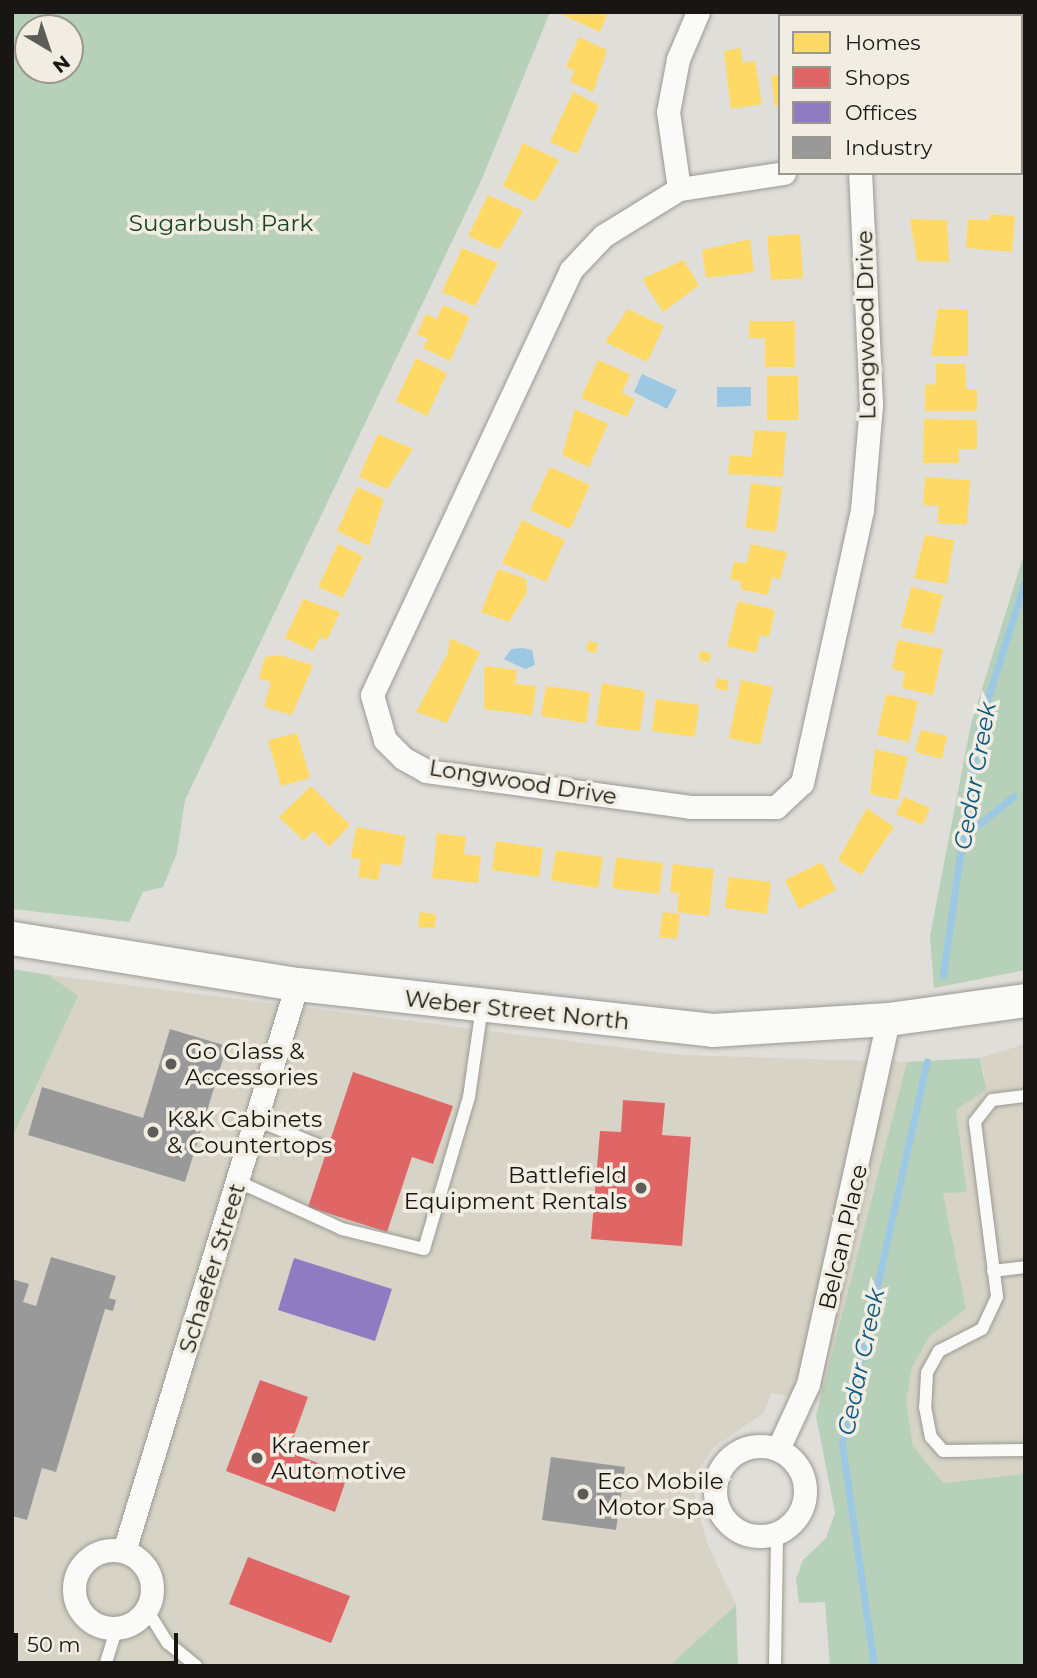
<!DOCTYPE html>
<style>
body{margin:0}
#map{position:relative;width:1037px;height:1678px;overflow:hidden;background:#e0ded8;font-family:Montserrat,sans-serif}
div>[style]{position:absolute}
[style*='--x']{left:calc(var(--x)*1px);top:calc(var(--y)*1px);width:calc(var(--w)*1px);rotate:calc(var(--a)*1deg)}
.built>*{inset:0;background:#d7d4c7}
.green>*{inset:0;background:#b6d0b9}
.water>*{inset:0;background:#9cc8e3}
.homes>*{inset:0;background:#ffd966}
.shops>*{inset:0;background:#e06666}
.offices>*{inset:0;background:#8e7cc3}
.industry>*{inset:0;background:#999}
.stream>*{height:7px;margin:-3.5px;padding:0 3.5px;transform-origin:3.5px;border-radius:3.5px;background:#9cc8e3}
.roads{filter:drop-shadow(0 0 2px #9b9994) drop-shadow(0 0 2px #9b9994)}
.lane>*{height:12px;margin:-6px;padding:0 6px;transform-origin:6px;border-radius:6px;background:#fafaf9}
.street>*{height:23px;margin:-11.5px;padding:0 11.5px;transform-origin:11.5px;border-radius:11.5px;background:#fafaf9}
.street>.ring{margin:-11.5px;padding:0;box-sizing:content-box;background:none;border:23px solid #fafaf9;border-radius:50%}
.secondary>*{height:33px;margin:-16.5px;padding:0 16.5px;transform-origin:16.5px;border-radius:16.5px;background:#fafaf9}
.dots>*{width:19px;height:19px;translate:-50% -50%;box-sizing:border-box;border:4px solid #f1ede2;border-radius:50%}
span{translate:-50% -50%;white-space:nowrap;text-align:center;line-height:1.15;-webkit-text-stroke:7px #f1ede2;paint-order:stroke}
.park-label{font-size:23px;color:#184426}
.street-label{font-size:23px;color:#181613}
.poi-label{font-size:23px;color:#181613}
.left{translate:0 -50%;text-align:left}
.right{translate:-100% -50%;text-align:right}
.water-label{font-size:24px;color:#0c5981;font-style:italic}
.frame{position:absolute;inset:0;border:14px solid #181613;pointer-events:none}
.legend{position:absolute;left:778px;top:14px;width:245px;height:161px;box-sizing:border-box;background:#f1ede2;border:2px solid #9a978f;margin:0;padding:9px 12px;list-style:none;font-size:21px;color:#181613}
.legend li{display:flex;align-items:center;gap:14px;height:35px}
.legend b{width:35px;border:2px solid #9a978f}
.north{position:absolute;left:14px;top:14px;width:70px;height:70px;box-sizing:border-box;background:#f1ede2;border:2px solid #9a978f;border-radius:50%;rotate:141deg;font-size:19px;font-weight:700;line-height:28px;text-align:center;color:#181613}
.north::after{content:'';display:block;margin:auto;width:24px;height:32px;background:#5e5c58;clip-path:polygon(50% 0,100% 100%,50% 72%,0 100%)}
.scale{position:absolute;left:14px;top:1633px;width:164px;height:32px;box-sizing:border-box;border:4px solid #181613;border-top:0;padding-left:9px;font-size:21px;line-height:24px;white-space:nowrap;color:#181613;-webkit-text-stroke:5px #f1ede2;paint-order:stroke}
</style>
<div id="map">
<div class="built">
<i style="clip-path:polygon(49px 975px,680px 1055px,907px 1062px,823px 1402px,771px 1393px,764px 1413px,714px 1447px,691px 1481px,707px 1543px,736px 1605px,669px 1666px,12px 1666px,12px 1138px,77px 996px)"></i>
<i style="clip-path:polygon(1025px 1044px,1025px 1474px,943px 1483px,913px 1446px,906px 1402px,912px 1368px,929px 1337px,966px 1309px,943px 1192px,967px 1191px,956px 1109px,985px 1077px,980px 1058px)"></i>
</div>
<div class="green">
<i style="clip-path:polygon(evenodd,12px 12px,550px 12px,481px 181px,185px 800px,177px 853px,163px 887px,143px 892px,129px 922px,12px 909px,12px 12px,28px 28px,70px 28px,70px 70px,28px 70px,28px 28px)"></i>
<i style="clip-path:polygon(1025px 551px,1025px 970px,934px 988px,930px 936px,971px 724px)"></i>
<i style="clip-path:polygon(12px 969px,49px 975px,78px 996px,12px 1138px)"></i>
<i style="clip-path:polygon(980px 1058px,986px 1090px,956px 1110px,967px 1192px,943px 1193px,966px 1309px,929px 1337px,912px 1368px,906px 1402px,913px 1446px,943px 1483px,1025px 1474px,1025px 1666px,830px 1666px,825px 1602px,799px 1603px,796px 1579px,803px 1560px,826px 1538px,835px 1513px,816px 1416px,907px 1062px)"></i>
<i style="clip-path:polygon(736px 1605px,738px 1666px,669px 1666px)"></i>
</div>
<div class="water">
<i style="clip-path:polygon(642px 374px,677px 390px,667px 409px,634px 392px)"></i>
<i style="clip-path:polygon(717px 387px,751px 387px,751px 406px,717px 407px)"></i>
<i style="clip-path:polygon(523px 648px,532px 650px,535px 665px,525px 669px,504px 659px,511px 649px)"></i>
</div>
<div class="homes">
<i style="clip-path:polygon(556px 12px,608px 12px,600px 32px)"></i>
<i style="clip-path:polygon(579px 37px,607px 50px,593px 92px,570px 81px,575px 71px,566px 67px)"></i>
<i style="clip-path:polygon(740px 48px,743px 63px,755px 61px,762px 104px,731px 109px,724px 51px)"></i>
<i style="clip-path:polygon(780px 75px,780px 105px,775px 106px,771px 76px)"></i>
<i style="clip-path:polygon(573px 92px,599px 105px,577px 154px,550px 142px)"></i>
<i style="clip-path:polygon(523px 143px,559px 160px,535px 202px,503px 186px)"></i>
<i style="clip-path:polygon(488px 195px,523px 211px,499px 250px,468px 236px)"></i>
<i style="clip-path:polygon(990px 214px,1015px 216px,1012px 252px,966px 248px,968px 219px,989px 220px)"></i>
<i style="clip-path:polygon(910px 219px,947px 220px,949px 262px,917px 261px)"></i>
<i style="clip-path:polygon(800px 234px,803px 278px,771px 280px,767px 236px)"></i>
<i style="clip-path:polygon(750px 239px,754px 272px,706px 278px,702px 250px)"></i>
<i style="clip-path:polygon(462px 248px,498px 263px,475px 306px,442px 292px)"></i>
<i style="clip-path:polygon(683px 260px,699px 285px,663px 312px,642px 279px)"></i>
<i style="clip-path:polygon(443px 305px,470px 317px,450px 361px,423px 348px,428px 339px,417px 334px,426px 314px,437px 319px)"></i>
<i style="clip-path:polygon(628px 309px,664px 326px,647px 362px,605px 342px)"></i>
<i style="clip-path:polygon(938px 309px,968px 309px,968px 356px,931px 356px)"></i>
<i style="clip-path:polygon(749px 321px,795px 321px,795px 367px,765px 367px,765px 338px,749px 338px)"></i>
<i style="clip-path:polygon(416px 358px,447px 373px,427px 416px,396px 401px)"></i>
<i style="clip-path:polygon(598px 360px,630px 374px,622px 393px,635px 399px,627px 417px,581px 398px)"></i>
<i style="clip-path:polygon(936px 364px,965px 364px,966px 389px,977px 389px,977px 411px,925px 411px,925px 385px,936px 384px)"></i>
<i style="clip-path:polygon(767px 376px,798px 376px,799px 420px,767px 420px)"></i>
<i style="clip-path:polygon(575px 409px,608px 424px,589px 467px,562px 455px)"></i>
<i style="clip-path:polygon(924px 419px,977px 420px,977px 449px,959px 449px,959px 463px,923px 463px)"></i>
<i style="clip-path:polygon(754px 430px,786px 432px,783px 477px,728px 474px,730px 455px,752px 457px)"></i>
<i style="clip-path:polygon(378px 434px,413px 449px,387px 489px,359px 477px)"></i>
<i style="clip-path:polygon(550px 467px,590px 485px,570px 529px,530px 510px)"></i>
<i style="clip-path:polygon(925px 477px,970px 480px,967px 525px,937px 523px,939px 506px,923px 505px)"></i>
<i style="clip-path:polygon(751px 483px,782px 487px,776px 532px,745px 528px)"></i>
<i style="clip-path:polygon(357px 487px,384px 499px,369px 546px,337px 531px)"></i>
<i style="clip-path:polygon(522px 520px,565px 540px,546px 582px,502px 563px)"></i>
<i style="clip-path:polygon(925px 535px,954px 540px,947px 584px,914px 578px)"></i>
<i style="clip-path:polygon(338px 544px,363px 556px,343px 598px,318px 587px)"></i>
<i style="clip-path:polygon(751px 544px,787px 552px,780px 579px,772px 577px,768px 595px,740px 589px,742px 582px,730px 579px,734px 561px,746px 564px)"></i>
<i style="clip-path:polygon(498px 569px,526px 579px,527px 592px,509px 622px,481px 612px)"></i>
<i style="clip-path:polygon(911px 587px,943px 595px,933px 634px,901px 627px)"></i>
<i style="clip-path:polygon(303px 599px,340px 612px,327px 640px,320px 637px,313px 651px,285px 638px)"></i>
<i style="clip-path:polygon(738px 601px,775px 610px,769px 637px,760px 635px,756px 653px,727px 646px)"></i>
<i style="clip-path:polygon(450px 638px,480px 652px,447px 723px,416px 712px,448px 653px)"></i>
<i style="clip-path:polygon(898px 640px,943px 649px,933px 695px,902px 688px,905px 672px,892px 669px)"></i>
<i style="clip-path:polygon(588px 641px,598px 643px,596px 653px,586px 651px)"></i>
<i style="clip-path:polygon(700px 651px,711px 653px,709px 662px,699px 661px)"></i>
<i style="clip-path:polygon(279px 655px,313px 665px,292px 715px,264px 707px,271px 682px,259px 678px,265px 657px)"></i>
<i style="clip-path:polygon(484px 666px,517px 670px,515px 684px,536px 686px,532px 715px,484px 709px)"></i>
<i style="clip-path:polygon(717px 678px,729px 681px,727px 691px,715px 688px)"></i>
<i style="clip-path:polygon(741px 680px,773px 687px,760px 745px,729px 738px)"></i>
<i style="clip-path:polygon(602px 683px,645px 691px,640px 731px,596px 725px)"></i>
<i style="clip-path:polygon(546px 686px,590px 692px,586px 723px,541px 716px)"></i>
<i style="clip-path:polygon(886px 694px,918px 701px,909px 742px,877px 735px)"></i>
<i style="clip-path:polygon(656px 699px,699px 705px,695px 737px,652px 731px)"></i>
<i style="clip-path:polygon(921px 730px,947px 736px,942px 759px,915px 752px)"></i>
<i style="clip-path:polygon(297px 733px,310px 778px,281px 786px,268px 740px)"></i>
<i style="clip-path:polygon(875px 749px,908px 757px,898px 800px,870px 794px)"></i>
<i style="clip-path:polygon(311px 786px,350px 825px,329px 847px,313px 831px,304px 841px,279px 817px)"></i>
<i style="clip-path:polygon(904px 797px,930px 808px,923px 825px,896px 814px)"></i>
<i style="clip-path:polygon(867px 808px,894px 827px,861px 875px,838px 860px)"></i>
<i style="clip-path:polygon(356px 827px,406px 836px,401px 866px,381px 863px,378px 880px,358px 877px,361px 859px,351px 858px)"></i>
<i style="clip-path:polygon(437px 833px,466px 837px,464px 854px,481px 856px,478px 883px,432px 878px)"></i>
<i style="clip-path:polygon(496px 841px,543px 848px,539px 877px,492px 870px)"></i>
<i style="clip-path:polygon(556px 850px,603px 857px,598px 888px,551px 880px)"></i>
<i style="clip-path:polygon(616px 857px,663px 863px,659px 894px,612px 888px)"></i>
<i style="clip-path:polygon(822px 862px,836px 890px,799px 909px,785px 880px)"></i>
<i style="clip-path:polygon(673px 864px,714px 869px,709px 916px,677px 912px,679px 893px,670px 892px)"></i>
<i style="clip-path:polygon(729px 877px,771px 882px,767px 914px,725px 908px)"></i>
<i style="clip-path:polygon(420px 912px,436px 914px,435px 928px,418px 927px)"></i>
<i style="clip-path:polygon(663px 912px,680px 914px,677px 939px,659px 937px)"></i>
</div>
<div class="shops">
<i style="clip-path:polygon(353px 1072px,453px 1106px,433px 1164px,412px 1157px,387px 1232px,308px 1207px)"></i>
<i style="clip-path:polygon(623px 1100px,665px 1103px,662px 1135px,691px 1137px,682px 1246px,591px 1239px,600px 1131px,621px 1132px)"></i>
<i style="clip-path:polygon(260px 1380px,308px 1397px,288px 1452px,348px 1474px,335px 1512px,226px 1471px)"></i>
<i style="clip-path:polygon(248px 1557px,350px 1596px,331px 1643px,229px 1604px)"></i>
</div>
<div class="offices">
<i style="clip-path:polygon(294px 1258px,392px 1289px,375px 1341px,278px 1310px)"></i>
</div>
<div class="industry">
<i style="clip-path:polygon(170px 1029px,227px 1046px,185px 1182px,28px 1135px,42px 1087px,143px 1118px)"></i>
<i style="clip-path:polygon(51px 1257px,116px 1276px,109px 1298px,116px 1300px,113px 1311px,105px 1309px,56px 1472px,42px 1468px,27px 1520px,12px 1516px,12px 1279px,29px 1284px,23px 1302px,36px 1306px)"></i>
<i style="clip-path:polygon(551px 1457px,625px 1467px,616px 1530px,542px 1520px)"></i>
</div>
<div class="stream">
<i style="--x:963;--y:837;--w:65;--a:-38.8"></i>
<i style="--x:943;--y:975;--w:248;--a:-81.9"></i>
<i style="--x:978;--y:729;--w:155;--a:-72.4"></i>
<i style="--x:874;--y:1666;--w:224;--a:-98.2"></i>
<i style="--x:842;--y:1444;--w:392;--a:-77.5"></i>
</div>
<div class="roads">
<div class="lane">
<i style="--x:1025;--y:1096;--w:33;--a:173"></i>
<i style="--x:992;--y:1100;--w:28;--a:128"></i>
<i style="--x:975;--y:1122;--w:176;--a:82.8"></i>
<i style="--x:997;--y:1297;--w:35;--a:115"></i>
<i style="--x:982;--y:1329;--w:48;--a:152.9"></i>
<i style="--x:939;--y:1351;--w:25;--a:119"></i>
<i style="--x:927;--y:1373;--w:34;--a:93"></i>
<i style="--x:925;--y:1407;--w:31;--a:79"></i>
<i style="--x:931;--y:1437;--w:18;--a:49"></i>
<i style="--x:943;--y:1451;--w:82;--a:-0.7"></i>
<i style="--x:257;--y:1120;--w:68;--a:22.4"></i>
<i style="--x:239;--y:1182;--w:113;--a:24.5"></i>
<i style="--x:342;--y:1229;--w:84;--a:13.7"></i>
<i style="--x:424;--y:1249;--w:159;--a:-73.5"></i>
<i style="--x:469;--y:1097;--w:91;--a:-81.8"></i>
<i style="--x:993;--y:1271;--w:32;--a:-7"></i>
<i style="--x:147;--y:1610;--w:39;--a:58"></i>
<i style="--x:168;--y:1643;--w:36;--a:39"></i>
<i style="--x:105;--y:1666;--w:39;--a:-73"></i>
<i style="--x:775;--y:1666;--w:133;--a:-89.1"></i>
</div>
<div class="street">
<i style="--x:1021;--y:29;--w:8;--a:-60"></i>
<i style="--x:1021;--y:149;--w:4;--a:0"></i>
<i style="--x:784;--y:173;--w:106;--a:171.3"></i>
<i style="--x:679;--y:189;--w:89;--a:148.3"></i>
<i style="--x:603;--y:236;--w:47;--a:133.3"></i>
<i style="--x:571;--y:270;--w:469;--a:115.1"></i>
<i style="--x:372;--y:695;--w:47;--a:73.9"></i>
<i style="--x:385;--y:740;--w:25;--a:45"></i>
<i style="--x:403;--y:758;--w:26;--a:29"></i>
<i style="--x:426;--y:771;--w:267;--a:7.7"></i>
<i style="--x:691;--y:807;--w:85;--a:0"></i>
<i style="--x:776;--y:807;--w:35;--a:-43"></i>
<i style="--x:802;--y:783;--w:280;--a:-77.6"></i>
<i style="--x:862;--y:510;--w:106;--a:-85.1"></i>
<i style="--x:871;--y:404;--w:231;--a:-92.7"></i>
<i style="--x:679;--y:189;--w:78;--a:-98.1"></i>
<i style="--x:668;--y:112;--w:54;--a:-79.3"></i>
<i style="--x:678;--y:59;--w:51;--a:-66.9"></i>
<i class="ring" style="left:715px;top:1446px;width:67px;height:67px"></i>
<i style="--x:778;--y:1449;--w:72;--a:-65.2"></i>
<i style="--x:808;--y:1384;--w:374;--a:-77.6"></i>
<i class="ring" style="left:74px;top:1550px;width:55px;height:55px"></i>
<i style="--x:124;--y:1551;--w:593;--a:-73.03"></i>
</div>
<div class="secondary">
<i style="--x:12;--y:938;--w:289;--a:9.2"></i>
<i style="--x:297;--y:984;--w:418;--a:6.3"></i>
<i style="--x:712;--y:1030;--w:176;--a:-3.6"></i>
<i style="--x:888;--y:1019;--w:138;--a:-7.9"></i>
</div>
</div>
<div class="dots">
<i style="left:171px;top:1064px;background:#5e5c58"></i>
<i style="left:153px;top:1132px;background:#5e5c58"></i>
<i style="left:641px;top:1188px;background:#5e5c58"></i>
<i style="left:257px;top:1458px;background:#5e5c58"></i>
<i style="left:583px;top:1494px;background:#5e5c58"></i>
</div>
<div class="park-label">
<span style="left:221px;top:223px">Sugarbush Park</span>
</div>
<div class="street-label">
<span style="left:866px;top:325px;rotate:-91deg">Longwood Drive</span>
<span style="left:523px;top:782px;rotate:9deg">Longwood Drive</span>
<span style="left:517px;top:1010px;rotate:6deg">Weber Street North</span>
<span style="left:843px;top:1237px;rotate:-77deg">Belcan Place</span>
<span style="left:212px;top:1268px;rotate:-73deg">Schaefer Street</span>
</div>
<div class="poi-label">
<span class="left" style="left:185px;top:1064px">Go Glass &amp;<br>Accessories</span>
<span class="left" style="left:167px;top:1132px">K&amp;K Cabinets<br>&amp; Countertops</span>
<span class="right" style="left:627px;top:1188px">Battlefield<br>Equipment Rentals</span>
<span class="left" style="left:271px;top:1458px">Kraemer<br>Automotive</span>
<span class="left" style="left:597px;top:1494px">Eco Mobile<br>Motor Spa</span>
</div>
<div class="water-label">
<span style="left:975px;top:776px;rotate:-80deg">Cedar Creek</span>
<span style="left:861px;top:1362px;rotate:-78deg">Cedar Creek</span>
</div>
<div class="frame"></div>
<ul class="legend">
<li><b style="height:19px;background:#ffd966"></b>Homes</li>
<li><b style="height:19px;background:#e06666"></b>Shops</li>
<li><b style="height:19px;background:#8e7cc3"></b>Offices</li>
<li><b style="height:19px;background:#999"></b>Industry</li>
</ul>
<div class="north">N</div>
<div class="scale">50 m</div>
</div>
